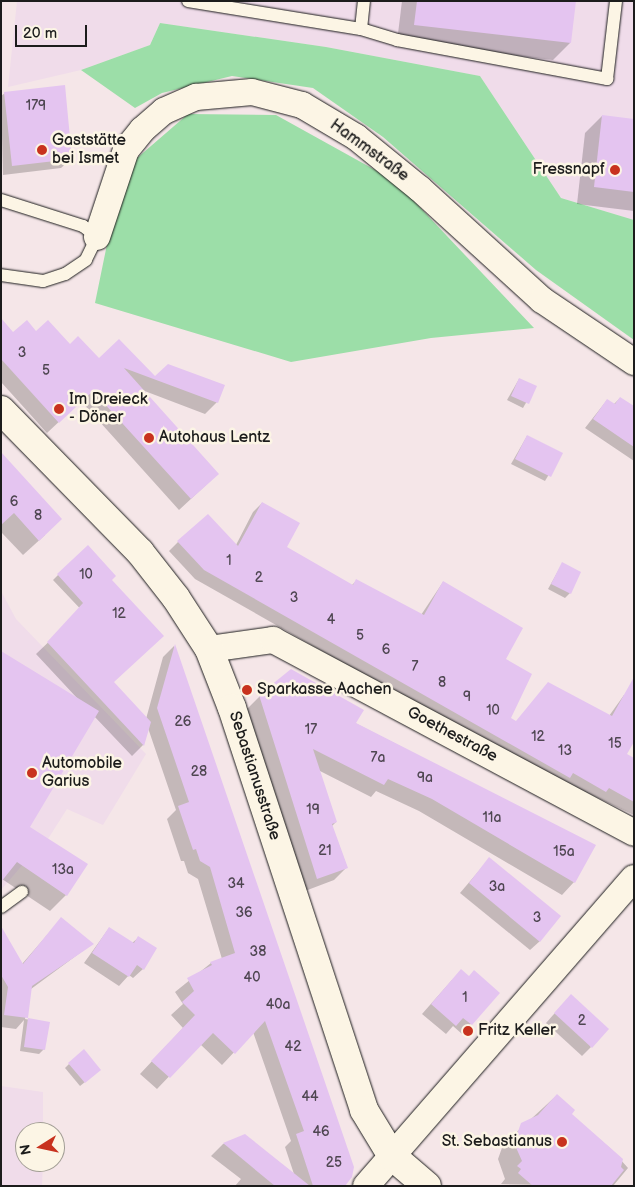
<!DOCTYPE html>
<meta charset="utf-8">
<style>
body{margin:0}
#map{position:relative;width:635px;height:1187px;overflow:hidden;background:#f5e6e8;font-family:"Balsamiq Sans",sans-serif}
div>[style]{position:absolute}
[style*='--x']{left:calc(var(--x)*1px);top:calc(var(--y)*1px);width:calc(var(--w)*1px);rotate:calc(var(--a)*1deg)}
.built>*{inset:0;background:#f0dcea}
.green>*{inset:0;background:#9cdea8}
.shadow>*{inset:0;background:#0003}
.building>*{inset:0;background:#e4c4f0}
.roads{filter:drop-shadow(0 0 1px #1c1c1c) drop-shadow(0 0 1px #1c1c1c)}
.service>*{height:12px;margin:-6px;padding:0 6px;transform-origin:6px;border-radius:6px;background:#fcf5e5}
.minor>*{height:26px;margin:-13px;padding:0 13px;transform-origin:13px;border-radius:13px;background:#fcf5e5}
.secondary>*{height:28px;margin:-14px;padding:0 14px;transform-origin:14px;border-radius:14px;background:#fcf5e5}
.dots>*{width:14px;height:14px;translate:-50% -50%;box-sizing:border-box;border:2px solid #fcf5e5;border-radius:50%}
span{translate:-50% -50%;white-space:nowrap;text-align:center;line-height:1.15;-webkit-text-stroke:5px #fcf5e5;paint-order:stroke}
.number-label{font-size:14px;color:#4e4651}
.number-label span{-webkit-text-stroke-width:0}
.poi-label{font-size:16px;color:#1c1c1c}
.left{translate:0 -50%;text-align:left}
.right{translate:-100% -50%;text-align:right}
.street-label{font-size:16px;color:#1c1c1c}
.frame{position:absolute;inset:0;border:2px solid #1c1c1c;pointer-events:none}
.north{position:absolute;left:15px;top:1122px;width:50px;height:50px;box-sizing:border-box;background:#fcf5e5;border:1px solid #a29e95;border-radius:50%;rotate:260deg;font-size:14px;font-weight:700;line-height:20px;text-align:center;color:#1c1c1c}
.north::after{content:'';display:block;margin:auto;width:18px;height:22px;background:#c8321e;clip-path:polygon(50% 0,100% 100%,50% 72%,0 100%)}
.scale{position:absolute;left:15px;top:25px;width:72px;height:22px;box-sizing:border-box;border:2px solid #1c1c1c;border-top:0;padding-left:6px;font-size:15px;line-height:18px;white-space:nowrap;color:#1c1c1c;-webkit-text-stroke:4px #fcf5e5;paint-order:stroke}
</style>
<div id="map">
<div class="built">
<i style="clip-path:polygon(17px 1px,634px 1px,634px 220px,561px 198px,480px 76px,326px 47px,160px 23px,150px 45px,81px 70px,8px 87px)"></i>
<i style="clip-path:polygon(1px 591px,16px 619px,146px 754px,103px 825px,67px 809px,32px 864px,24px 863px,1px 890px)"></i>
<i style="clip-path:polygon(1px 1086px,43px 1092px,43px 1132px,25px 1132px,25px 1162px,43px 1162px,42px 1186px,1px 1186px)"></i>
</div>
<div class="green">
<i style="clip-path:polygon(160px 23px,326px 47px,480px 76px,561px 198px,634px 220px,634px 340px,536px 270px,383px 137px,313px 88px,232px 76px,162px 93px,135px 108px,81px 70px,150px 45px)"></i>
<i style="clip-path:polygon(188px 114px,276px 115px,395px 181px,534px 328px,431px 338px,291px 362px,95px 303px,122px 171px)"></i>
</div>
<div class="shadow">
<i style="clip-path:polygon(402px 1px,575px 1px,570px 43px,553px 60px,397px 42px)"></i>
<i style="clip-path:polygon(5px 93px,71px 159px,61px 168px,3px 175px,1px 96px)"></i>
<i style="clip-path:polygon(602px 116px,634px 121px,634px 211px,577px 204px,585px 133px)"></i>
<i style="clip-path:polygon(1px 320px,13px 334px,36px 333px,99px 360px,119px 341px,155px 378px,217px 402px,205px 414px,142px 390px,206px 485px,179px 510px,81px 401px,47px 433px,1px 382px)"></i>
<i style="clip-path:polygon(519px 379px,535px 387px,523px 408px,507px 400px)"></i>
<i style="clip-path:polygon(620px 398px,634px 407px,634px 461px,585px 428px,607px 400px,613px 405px)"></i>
<i style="clip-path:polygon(527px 436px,561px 454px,545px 481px,511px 464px)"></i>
<i style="clip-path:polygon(1px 454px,45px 535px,23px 555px,1px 532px)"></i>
<i style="clip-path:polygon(262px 503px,286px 548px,351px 586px,356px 581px,421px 615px,443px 582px,504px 660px,510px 718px,515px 722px,609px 716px,624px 695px,625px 755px,634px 759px,634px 815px,564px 782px,560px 786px,195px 579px,169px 551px,178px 542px,236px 545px,253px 512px)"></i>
<i style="clip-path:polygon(562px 564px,570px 593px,565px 598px,548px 589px)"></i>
<i style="clip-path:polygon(65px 568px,111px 580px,112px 682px,146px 719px,163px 657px,174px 646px,353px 1167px,343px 1186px,235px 1186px,241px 1179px,211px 1156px,223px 1144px,245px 1135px,294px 1174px,285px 1147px,291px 1141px,253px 1032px,222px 1065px,200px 1044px,157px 1089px,140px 1074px,183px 1028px,171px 1015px,183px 1004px,175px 992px,211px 963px,222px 959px,198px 879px,188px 873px,184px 861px,181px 861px,167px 819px,176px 810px,148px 728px,143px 745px,132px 756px,94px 716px,28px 828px,66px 895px,50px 911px,2px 879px,77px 698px,36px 654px,79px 613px,89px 618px,53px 580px)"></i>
<i style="clip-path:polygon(260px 696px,355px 723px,594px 846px,574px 882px,562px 895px,419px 811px,376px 791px,371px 797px,318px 770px,336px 822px,332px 826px,347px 867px,334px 880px,305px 891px,247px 709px)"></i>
<i style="clip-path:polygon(489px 859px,540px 941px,530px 950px,460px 893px)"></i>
<i style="clip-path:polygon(61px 919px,92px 944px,31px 989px,25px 1019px,48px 1023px,44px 1049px,39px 1054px,20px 1051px,24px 1020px,16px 1029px,1px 1027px,1px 974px,22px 964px)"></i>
<i style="clip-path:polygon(109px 928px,132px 943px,138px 938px,143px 969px,133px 978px,129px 975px,119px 986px,84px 963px)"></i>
<i style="clip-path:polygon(469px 978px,498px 993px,462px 1034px,453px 1026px,446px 1034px,422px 1014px,452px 980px)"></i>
<i style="clip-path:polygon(562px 1005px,591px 1047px,582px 1056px,546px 1023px)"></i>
<i style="clip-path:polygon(69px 1064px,95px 1074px,80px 1086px,65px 1068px)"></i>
<i style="clip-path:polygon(557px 1095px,570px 1114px,611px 1149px,628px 1168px,613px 1186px,501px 1184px,505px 1179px,498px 1159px,503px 1145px)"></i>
</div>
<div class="building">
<i style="clip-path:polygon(417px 1px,576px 1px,571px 43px,414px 25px)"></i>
<i style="clip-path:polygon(65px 85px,72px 159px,12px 166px,4px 92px)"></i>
<i style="clip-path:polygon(602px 115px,634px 119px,634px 192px,594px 187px)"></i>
<i style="clip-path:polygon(1px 318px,13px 332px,27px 320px,36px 331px,48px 320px,70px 344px,78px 336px,99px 358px,119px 339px,155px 376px,168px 364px,225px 385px,218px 403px,124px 368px,219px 474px,191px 499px,93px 391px,59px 423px,1px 359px)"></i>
<i style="clip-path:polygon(519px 378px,537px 386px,529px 404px,511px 396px)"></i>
<i style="clip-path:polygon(620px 397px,634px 406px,634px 447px,593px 419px,607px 399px,615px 404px)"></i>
<i style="clip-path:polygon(527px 435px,563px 453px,551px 477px,515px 459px)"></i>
<i style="clip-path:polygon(1px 452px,62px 519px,39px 541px,14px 513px,1px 525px)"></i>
<i style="clip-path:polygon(262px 502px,300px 523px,287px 547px,353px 585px,356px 579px,424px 615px,443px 581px,523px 628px,506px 659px,532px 674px,511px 718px,516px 721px,548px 682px,612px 716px,634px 677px,634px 742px,627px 754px,634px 758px,634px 802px,609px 788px,606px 792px,573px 773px,570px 778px,204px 570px,177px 541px,208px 514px,238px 546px)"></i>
<i style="clip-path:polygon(88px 545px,116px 576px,112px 580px,164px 636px,114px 682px,151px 722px,144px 746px,47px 642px,83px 603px,57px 574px)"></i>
<i style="clip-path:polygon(562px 562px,581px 572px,571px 594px,551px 584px)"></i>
<i style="clip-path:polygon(175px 644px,354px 1167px,352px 1177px,345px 1186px,313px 1186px,296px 1134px,304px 1131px,265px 1021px,235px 1054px,213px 1033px,170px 1078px,151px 1061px,195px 1015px,182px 1002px,194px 991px,187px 978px,212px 965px,210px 962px,235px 953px,210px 867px,200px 861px,196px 849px,193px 850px,178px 806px,189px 802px,157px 708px)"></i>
<i style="clip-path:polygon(1px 651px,99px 711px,30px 827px,88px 864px,67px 896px,17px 862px,1px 882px)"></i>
<i style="clip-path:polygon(291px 669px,364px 710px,356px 723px,596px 845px,575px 883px,432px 799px,388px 779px,384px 785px,313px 749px,337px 822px,332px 824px,348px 868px,317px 879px,259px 695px)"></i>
<i style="clip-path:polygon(489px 857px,561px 916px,540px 942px,469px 883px)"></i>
<i style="clip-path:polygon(61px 917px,94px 944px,32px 986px,28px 1018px,4px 1015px,8px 987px,1px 975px,1px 926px,23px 964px)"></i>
<i style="clip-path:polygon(109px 927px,134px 943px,138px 936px,157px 948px,144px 970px,137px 965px,129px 977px,92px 953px)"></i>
<i style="clip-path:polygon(461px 969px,469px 976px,474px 970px,500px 993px,472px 1025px,463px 1018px,456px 1026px,431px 1004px)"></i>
<i style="clip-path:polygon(571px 994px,609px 1029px,592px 1048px,554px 1013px)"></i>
<i style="clip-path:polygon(28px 1018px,50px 1022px,45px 1050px,24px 1047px)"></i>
<i style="clip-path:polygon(84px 1049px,101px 1070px,85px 1083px,68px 1063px)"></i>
<i style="clip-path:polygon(557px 1094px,575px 1110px,572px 1114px,623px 1159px,621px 1167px,624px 1170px,611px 1186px,533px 1186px,518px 1173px,521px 1169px,517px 1166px,522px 1161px,514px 1143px,521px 1123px,538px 1115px)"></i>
<i style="clip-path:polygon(245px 1134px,310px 1186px,275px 1186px,223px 1143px)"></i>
</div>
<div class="roads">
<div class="service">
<i style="--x:188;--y:1;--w:175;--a:9.2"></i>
<i style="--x:361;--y:29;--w:38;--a:17"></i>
<i style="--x:397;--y:40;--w:214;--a:10.5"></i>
<i style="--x:607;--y:79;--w:79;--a:-83.4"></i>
<i style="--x:361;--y:29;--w:28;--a:-84"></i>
<i style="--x:1;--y:200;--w:86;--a:17.6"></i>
<i style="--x:83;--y:226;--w:18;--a:38"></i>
<i style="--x:97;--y:237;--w:25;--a:116"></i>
<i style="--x:86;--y:260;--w:25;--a:146"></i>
<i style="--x:65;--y:274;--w:23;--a:162"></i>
<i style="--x:43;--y:281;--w:42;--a:-171.9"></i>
<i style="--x:1;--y:907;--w:26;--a:-36"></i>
</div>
<div class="minor">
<i style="--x:97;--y:237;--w:92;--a:-71.6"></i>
<i style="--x:126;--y:150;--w:26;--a:-51"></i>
<i style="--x:142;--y:130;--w:29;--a:-41"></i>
<i style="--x:164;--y:111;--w:35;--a:-24"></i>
<i style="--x:196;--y:97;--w:56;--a:-5.1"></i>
<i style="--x:252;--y:92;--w:52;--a:14.6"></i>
<i style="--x:302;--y:105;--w:63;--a:30.7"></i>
<i style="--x:356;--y:137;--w:82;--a:39.1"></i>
<i style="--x:420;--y:189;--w:165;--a:42.3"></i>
<i style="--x:542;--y:300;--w:111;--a:34"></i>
<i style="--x:209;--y:649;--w:65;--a:-8"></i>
<i style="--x:273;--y:640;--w:409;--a:28.1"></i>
<i style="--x:366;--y:1186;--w:408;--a:-49"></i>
</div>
<div class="secondary">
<i style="--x:1;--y:410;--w:199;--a:45.6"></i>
<i style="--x:140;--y:552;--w:58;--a:52"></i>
<i style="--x:176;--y:598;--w:61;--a:57.1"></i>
<i style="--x:209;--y:649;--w:63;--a:68.7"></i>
<i style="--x:232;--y:708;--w:423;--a:71.8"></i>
<i style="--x:364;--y:1110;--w:54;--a:58.7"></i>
<i style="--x:392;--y:1156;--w:46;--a:40.6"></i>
</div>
</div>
<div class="dots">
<i style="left:42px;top:150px;background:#c8321e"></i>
<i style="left:615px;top:170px;background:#c8321e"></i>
<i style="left:59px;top:409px;background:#c8321e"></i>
<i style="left:149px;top:438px;background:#c8321e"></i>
<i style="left:247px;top:690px;background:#c8321e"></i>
<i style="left:32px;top:773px;background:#c8321e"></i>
<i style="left:468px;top:1031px;background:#c8321e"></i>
<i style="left:562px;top:1142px;background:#c8321e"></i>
</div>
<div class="number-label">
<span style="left:36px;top:106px">179</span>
<span style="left:22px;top:353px">3</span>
<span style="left:46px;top:371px">5</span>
<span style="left:14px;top:502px">6</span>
<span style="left:38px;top:516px">8</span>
<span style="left:229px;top:561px">1</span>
<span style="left:86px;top:575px">10</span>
<span style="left:259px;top:578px">2</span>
<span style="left:294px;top:598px">3</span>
<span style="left:119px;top:614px">12</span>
<span style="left:331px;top:620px">4</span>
<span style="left:360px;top:636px">5</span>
<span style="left:386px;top:650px">6</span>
<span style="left:415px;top:667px">7</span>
<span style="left:442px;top:683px">8</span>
<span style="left:467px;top:697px">9</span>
<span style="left:493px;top:711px">10</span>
<span style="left:183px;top:722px">26</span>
<span style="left:311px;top:730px">17</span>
<span style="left:538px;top:737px">12</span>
<span style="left:615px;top:744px">15</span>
<span style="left:565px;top:751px">13</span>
<span style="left:378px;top:758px">7a</span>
<span style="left:199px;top:772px">28</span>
<span style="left:425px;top:778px">9a</span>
<span style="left:313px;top:810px">19</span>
<span style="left:492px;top:818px">11a</span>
<span style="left:325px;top:851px">21</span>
<span style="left:564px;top:852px">15a</span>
<span style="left:63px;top:870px">13a</span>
<span style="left:236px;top:884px">34</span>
<span style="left:497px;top:887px">3a</span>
<span style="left:244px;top:913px">36</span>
<span style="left:537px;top:918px">3</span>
<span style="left:258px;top:952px">38</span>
<span style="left:252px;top:978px">40</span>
<span style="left:465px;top:998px">1</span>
<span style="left:278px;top:1005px">40a</span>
<span style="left:582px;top:1021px">2</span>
<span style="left:293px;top:1047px">42</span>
<span style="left:310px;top:1097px">44</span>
<span style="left:321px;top:1132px">46</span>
<span style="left:334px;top:1163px">25</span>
</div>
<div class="poi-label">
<span class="left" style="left:52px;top:150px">Gaststätte<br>bei Ismet</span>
<span class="right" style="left:605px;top:170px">Fressnapf</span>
<span class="left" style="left:69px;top:409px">Im Dreieck<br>- Döner</span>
<span class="left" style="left:159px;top:438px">Autohaus Lentz</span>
<span class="left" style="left:257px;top:690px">Sparkasse Aachen</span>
<span class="left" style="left:42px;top:773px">Automobile<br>Garius</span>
<span class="left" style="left:478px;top:1031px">Fritz Keller</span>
<span class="right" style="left:552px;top:1142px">St. Sebastianus</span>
</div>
<div class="street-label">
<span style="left:369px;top:151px;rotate:36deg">Hammstraße</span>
<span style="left:452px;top:735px;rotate:28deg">Goethestraße</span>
<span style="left:254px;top:776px;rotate:72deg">Sebastianusstraße</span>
</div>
<div class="frame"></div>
<div class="north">N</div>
<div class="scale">20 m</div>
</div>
